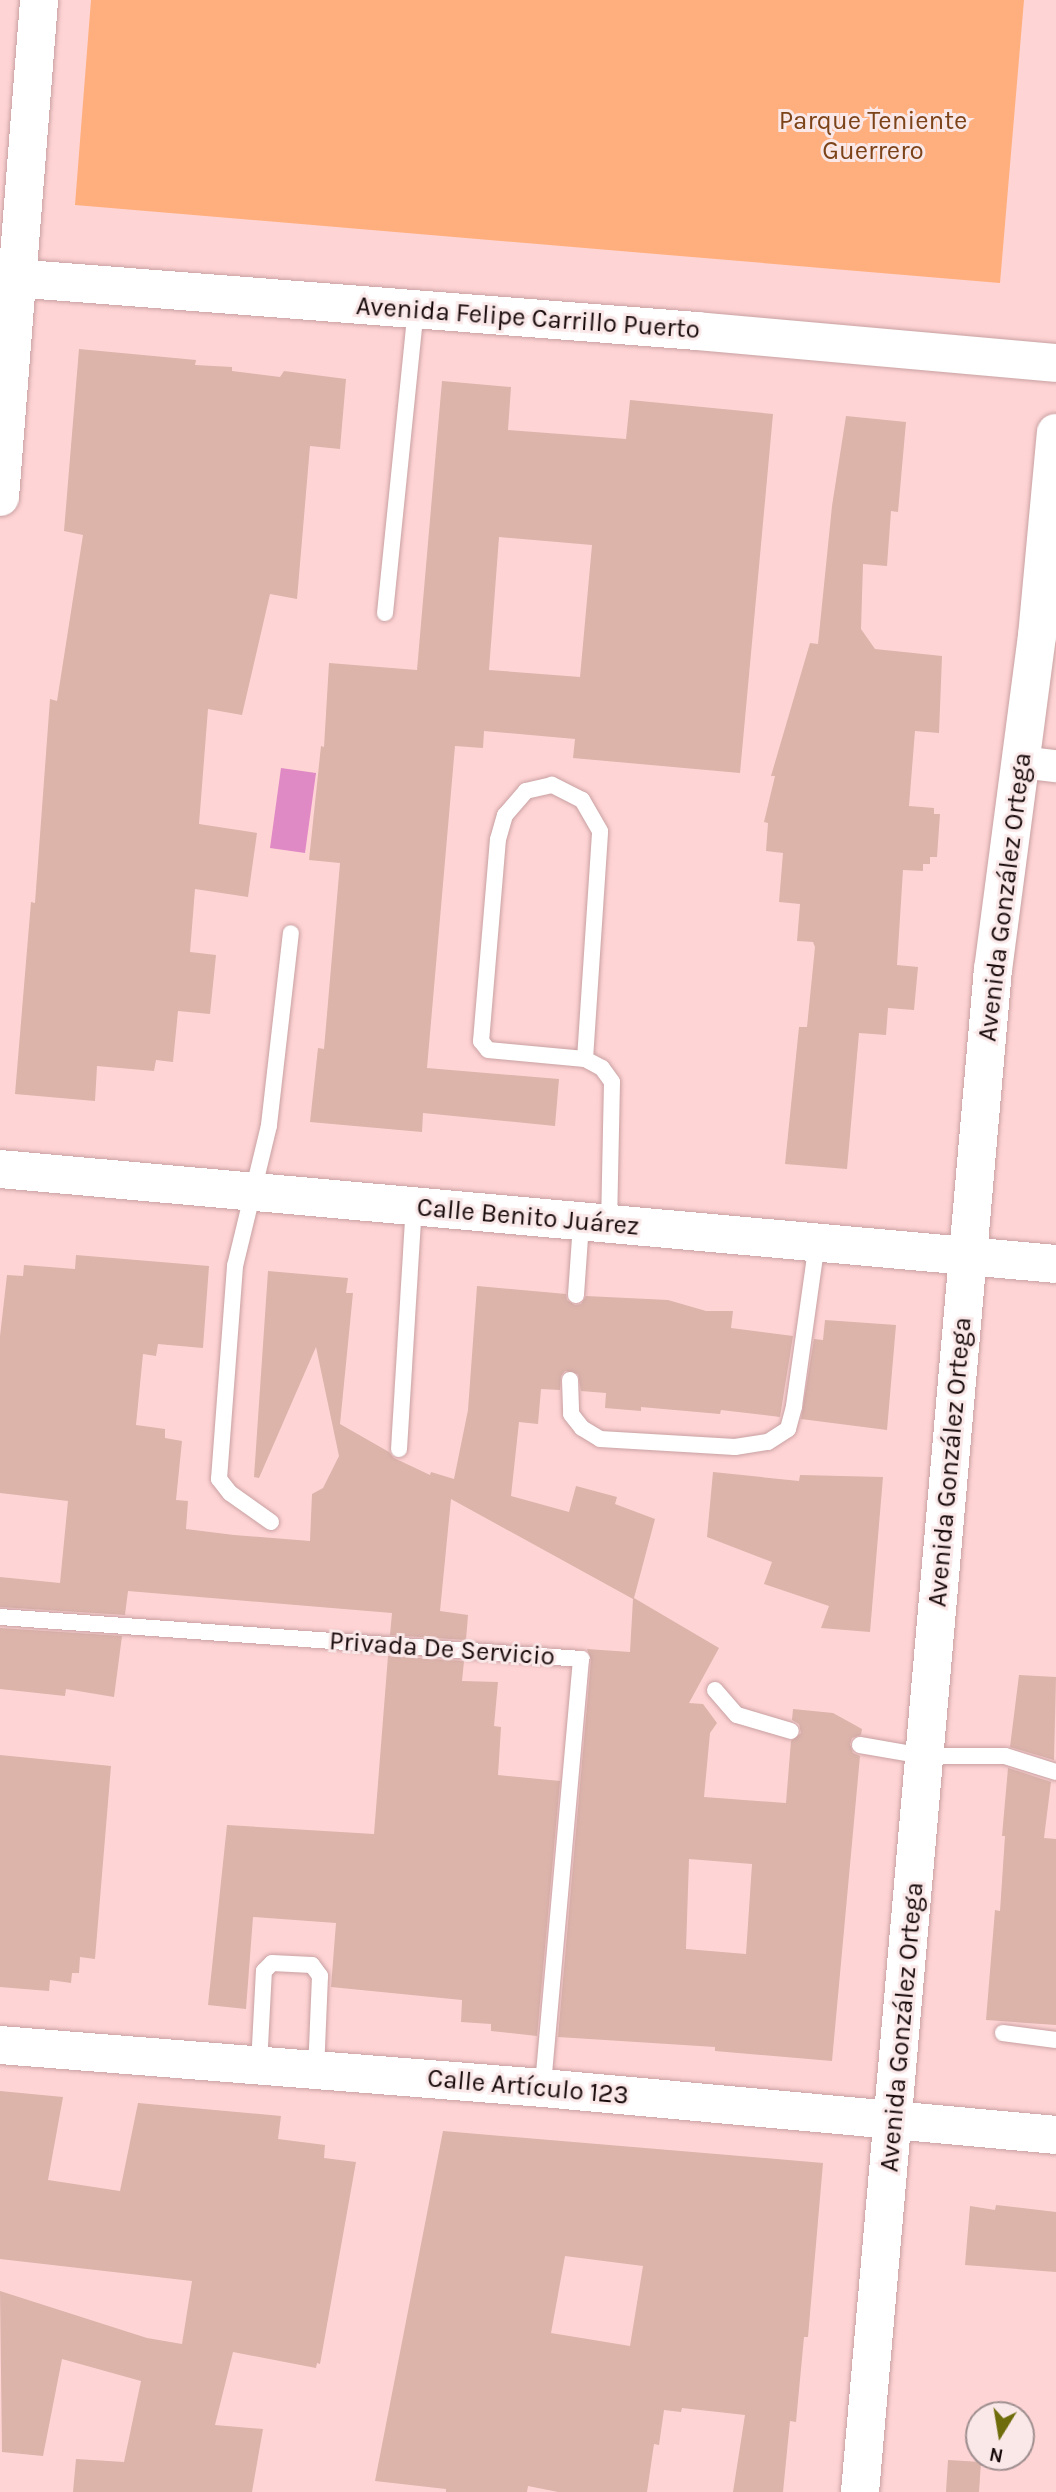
<!DOCTYPE html>
<meta charset="utf-8">
<style>
body{margin:0}
#map{position:relative;width:1056px;height:2492px;overflow:hidden;background:#ffd4d5;font-family:Karla,sans-serif}
div>[style]{position:absolute}
[style*='--x']{left:calc(var(--x)*1px);top:calc(var(--y)*1px);width:calc(var(--w)*1px);rotate:calc(var(--a)*1deg)}
.green>*{inset:0;background:#ffaf7d}
.water>*{inset:0;background:#df89c5}
.building>*{inset:0;background:#dcb4aa}
.roads{filter:drop-shadow(0 0 2px #c9a1a2) drop-shadow(0 0 2px #c9a1a2)}
.service>*{height:16px;margin:-8px;padding:0 8px;transform-origin:8px;border-radius:8px;background:#fff}
.minor>*{height:32px;margin:-16px;padding:0 16px;transform-origin:16px;border-radius:16px;background:#fff}
.tertiary>*{height:38px;margin:-19px;padding:0 19px;transform-origin:19px;border-radius:19px;background:#fff}
.primary>*{height:38px;margin:-19px;padding:0 19px;transform-origin:19px;border-radius:19px;background:#fff}
span{translate:-50% -50%;white-space:nowrap;text-align:center;line-height:1.15;-webkit-text-stroke:6px #fae8e9;paint-order:stroke}
.park-label{font-size:26px;color:#7c4319}
.street-label{font-size:26px;color:#180a0b}
.north{position:absolute;left:965px;top:2401px;width:70px;height:70px;box-sizing:border-box;background:#fae8e9;border:2px solid #a08f90;border-radius:50%;rotate:191deg;font-size:19px;font-weight:700;line-height:28px;text-align:center;color:#180a0b}
.north::after{content:'';display:block;margin:auto;width:24px;height:32px;background:#6e6c0b;clip-path:polygon(50% 0,100% 100%,50% 72%,0 100%)}
</style>
<div id="map">
<div class="green">
<i style="clip-path:polygon(91px 0,1024px 0,1000px 283px,75px 205px)"></i>
</div>
<div class="water">
<i style="clip-path:polygon(281px 768px,316px 773px,305px 853px,270px 848px)"></i>
</div>
<div class="building">
<i style="clip-path:polygon(79px 349px,196px 360px,195px 365px,232px 367px,232px 371px,280px 377px,284px 371px,346px 379px,340px 449px,310px 446px,297px 599px,270px 594px,242px 715px,208px 709px,199px 824px,257px 833px,248px 897px,195px 889px,190px 952px,216px 955px,210px 1014px,178px 1011px,173px 1062px,156px 1060px,154px 1071px,97px 1066px,95px 1101px,15px 1094px,31px 902px,35px 903px,50px 699px,57px 701px,83px 535px,64px 531px)"></i>
<i style="clip-path:polygon(evenodd,442px 381px,511px 387px,508px 430px,626px 439px,630px 400px,773px 414px,740px 773px,573px 758px,575px 739px,484px 731px,483px 748px,455px 746px,427px 1068px,559px 1079px,555px 1126px,423px 1113px,422px 1132px,310px 1122px,318px 1048px,324px 1049px,340px 863px,309px 860px,321px 746px,324px 747px,329px 663px,417px 670px,442px 381px,499px 537px,592px 545px,580px 677px,489px 670px,499px 537px)"></i>
<i style="clip-path:polygon(846px 416px,906px 422px,898px 512px,891px 511px,887px 566px,863px 564px,861px 629px,875px 649px,942px 656px,939px 733px,915px 731px,909px 806px,934px 808px,934px 814px,940px 814px,937px 857px,930px 857px,930px 864px,923px 864px,923px 871px,903px 870px,897px 965px,918px 967px,914px 1010px,888px 1008px,886px 1035px,859px 1033px,847px 1169px,785px 1164px,799px 1027px,807px 1027px,815px 947px,813px 942px,797px 941px,800px 904px,779px 902px,783px 853px,766px 851px,768px 823px,764px 822px,775px 776px,771px 776px,810px 643px,818px 644px,832px 506px)"></i>
<i style="clip-path:polygon(evenodd,76px 1255px,209px 1266px,203px 1348px,158px 1344px,156px 1356px,143px 1354px,136px 1425px,165px 1429px,165px 1438px,182px 1441px,176px 1500px,188px 1501px,186px 1529px,234px 1535px,310px 1541px,312px 1494px,323px 1488px,339px 1456px,316px 1347px,259px 1478px,254px 1477px,268px 1271px,348px 1278px,346px 1293px,353px 1293px,340px 1424px,389px 1452px,394px 1458px,430px 1475px,431px 1472px,454px 1479px,468px 1410px,477px 1286px,566px 1294px,567px 1300px,575px 1305px,581px 1304px,586px 1296px,668px 1300px,706px 1311px,733px 1311px,731px 1328px,793px 1336px,780px 1417px,721px 1410px,720px 1414px,641px 1407px,641px 1411px,605px 1408px,606px 1393px,581px 1391px,578px 1374px,565px 1371px,561px 1376px,560px 1390px,541px 1389px,538px 1424px,519px 1422px,511px 1496px,569px 1512px,576px 1486px,617px 1497px,615px 1504px,655px 1519px,634px 1598px,719px 1648px,689px 1703px,703px 1704px,717px 1723px,710px 1733px,704px 1797px,786px 1803px,791px 1741px,801px 1733px,799px 1724px,792px 1720px,793px 1709px,833px 1713px,862px 1729px,861px 1735px,852px 1738px,850px 1744px,853px 1753px,860px 1756px,832px 2061px,715px 2051px,715px 2047px,558px 2037px,591px 1660px,587px 1649px,630px 1652px,633px 1599px,451px 1499px,440px 1611px,468px 1615px,466px 1640px,390px 1635px,392px 1613px,128px 1591px,125px 1615px,0 1607px,0 1577px,60px 1583px,68px 1501px,0 1493px,0 1336px,7px 1275px,23px 1276px,24px 1265px,75px 1269px,76px 1255px,689px 1859px,752px 1864px,746px 1954px,686px 1949px,689px 1859px)"></i>
<i style="clip-path:polygon(825px 1320px,896px 1325px,887px 1430px,801px 1419px,814px 1339px,823px 1340px)"></i>
<i style="clip-path:polygon(713px 1472px,799px 1481px,800px 1475px,883px 1477px,870px 1632px,821px 1628px,829px 1606px,764px 1584px,772px 1562px,707px 1537px)"></i>
<i style="clip-path:polygon(0 1628px,122px 1636px,114px 1697px,66px 1689px,65px 1696px,0 1689px)"></i>
<i style="clip-path:polygon(388px 1656px,464px 1661px,462px 1681px,498px 1682px,494px 1726px,501px 1727px,498px 1775px,560px 1781px,537px 2036px,491px 2031px,491px 2024px,461px 2022px,462px 2000px,331px 1987px,336px 1923px,253px 1917px,246px 2009px,208px 2005px,227px 1825px,374px 1834px)"></i>
<i style="clip-path:polygon(1019px 1675px,1056px 1677px,1054px 1760px,1010px 1747px)"></i>
<i style="clip-path:polygon(0 1755px,111px 1766px,95px 1959px,80px 1957px,79px 1973px,72px 1973px,71px 1983px,50px 1980px,49px 1991px,0 1987px)"></i>
<i style="clip-path:polygon(1008px 1768px,1051px 1782px,1044px 1838px,1056px 1839px,1056px 2025px,986px 2020px,995px 1910px,1000px 1911px,1005px 1836px,1002px 1836px)"></i>
<i style="clip-path:polygon(0 2091px,63px 2097px,48px 2180px,120px 2191px,138px 2103px,281px 2116px,278px 2139px,325px 2145px,324px 2158px,356px 2162px,320px 2364px,317px 2363px,316px 2368px,233px 2352px,215px 2425px,263px 2429px,252px 2492px,73px 2492px,76px 2459px,124px 2462px,141px 2381px,62px 2359px,43px 2456px,2px 2452px,0 2291px,147px 2338px,182px 2344px,192px 2281px,0 2259px)"></i>
<i style="clip-path:polygon(evenodd,443px 2131px,823px 2163px,808px 2337px,804px 2337px,796px 2422px,790px 2421px,783px 2492px,733px 2492px,745px 2415px,682px 2408px,681px 2412px,664px 2410px,659px 2445px,654px 2444px,647px 2492px,558px 2492px,528px 2486px,527px 2492px,446px 2492px,446px 2489px,375px 2481px,443px 2131px,565px 2256px,643px 2266px,630px 2346px,551px 2333px,565px 2256px)"></i>
<i style="clip-path:polygon(996px 2205px,1056px 2212px,1056px 2272px,965px 2265px,970px 2206px,995px 2210px)"></i>
<i style="clip-path:polygon(948px 2460px,981px 2462px,979px 2492px,946px 2492px)"></i>
</div>
<div class="roads">
<div class="service">
<i style="--x:385;--y:613;--w:305;--a:-84.2"></i>
<i style="--x:585;--y:1059;--w:228;--a:-86.2"></i>
<i style="--x:600;--y:831;--w:36;--a:-120"></i>
<i style="--x:582;--y:800;--w:34;--a:-153"></i>
<i style="--x:552;--y:785;--w:27;--a:167"></i>
<i style="--x:526;--y:791;--w:32;--a:131"></i>
<i style="--x:505;--y:815;--w:25;--a:106"></i>
<i style="--x:498;--y:839;--w:203;--a:94.8"></i>
<i style="--x:481;--y:1041;--w:11;--a:52"></i>
<i style="--x:488;--y:1050;--w:97;--a:5.3"></i>
<i style="--x:585;--y:1059;--w:19;--a:28"></i>
<i style="--x:602;--y:1068;--w:17;--a:54"></i>
<i style="--x:612;--y:1082;--w:142;--a:91.2"></i>
<i style="--x:576;--y:1295;--w:72;--a:-86"></i>
<i style="--x:570;--y:1380;--w:34;--a:88"></i>
<i style="--x:571;--y:1414;--w:18;--a:52"></i>
<i style="--x:582;--y:1428;--w:21;--a:31"></i>
<i style="--x:600;--y:1439;--w:135;--a:3.4"></i>
<i style="--x:735;--y:1447;--w:33;--a:-9"></i>
<i style="--x:768;--y:1442;--w:24;--a:-33"></i>
<i style="--x:788;--y:1429;--w:24;--a:-75"></i>
<i style="--x:794;--y:1406;--w:165;--a:-82"></i>
<i style="--x:399;--y:1449;--w:242;--a:-86.5"></i>
<i style="--x:271;--y:1522;--w:50;--a:-144.7"></i>
<i style="--x:230;--y:1493;--w:18;--a:-128"></i>
<i style="--x:219;--y:1479;--w:214;--a:-85.7"></i>
<i style="--x:235;--y:1266;--w:145;--a:-76.4"></i>
<i style="--x:269;--y:1125;--w:193;--a:-83.5"></i>
<i style="--x:0;--y:1617;--w:583;--a:4.13"></i>
<i style="--x:581;--y:1659;--w:431;--a:95.1"></i>
<i style="--x:715;--y:1690;--w:33;--a:49"></i>
<i style="--x:737;--y:1715;--w:56;--a:16.5"></i>
<i style="--x:860;--y:1745;--w:65;--a:9.8"></i>
<i style="--x:924;--y:1756;--w:81;--a:0"></i>
<i style="--x:1005;--y:1756;--w:53;--a:17.4"></i>
<i style="--x:1003;--y:2033;--w:53;--a:7.5"></i>
<i style="--x:259;--y:2065;--w:94;--a:-87"></i>
<i style="--x:264;--y:1971;--w:11;--a:-45"></i>
<i style="--x:272;--y:1963;--w:40;--a:2.9"></i>
<i style="--x:312;--y:1965;--w:14;--a:54"></i>
<i style="--x:320;--y:1976;--w:94;--a:92.4"></i>
</div>
<div class="minor">
<i style="--x:1021;--y:762;--w:35;--a:7"></i>
</div>
<div class="tertiary">
<i style="--x:0;--y:497;--w:499;--a:-85.5"></i>
<i style="--x:0;--y:2045;--w:545;--a:4.53"></i>
<i style="--x:543;--y:2088;--w:515;--a:5.23"></i>
<i style="--x:860;--y:2492;--w:1528;--a:-85.01"></i>
<i style="--x:993;--y:970;--w:337;--a:-82.5"></i>
<i style="--x:1037;--y:636;--w:204;--a:-84.7"></i>
</div>
<div class="primary">
<i style="--x:0;--y:277;--w:699;--a:4.43"></i>
<i style="--x:697;--y:331;--w:360;--a:5.1"></i>
<i style="--x:0;--y:1169;--w:1060;--a:5.14"></i>
</div>
</div>
<div class="park-label">
<span style="left:873px;top:136px">Parque Teniente<br>Guerrero</span>
</div>
<div class="street-label">
<span style="left:528px;top:318px;rotate:4deg">Avenida Felipe Carrillo Puerto</span>
<span style="left:1005px;top:897px;rotate:-83deg">Avenida González Ortega</span>
<span style="left:528px;top:1217px;rotate:5deg">Calle Benito Juárez</span>
<span style="left:950px;top:1462px;rotate:-85deg">Avenida González Ortega</span>
<span style="left:442px;top:1649px;rotate:4deg">Privada De Servicio</span>
<span style="left:902px;top:2027px;rotate:-85deg">Avenida González Ortega</span>
<span style="left:528px;top:2087px;rotate:5deg">Calle Artículo 123</span>
</div>
<div class="north">N</div>
</div>
